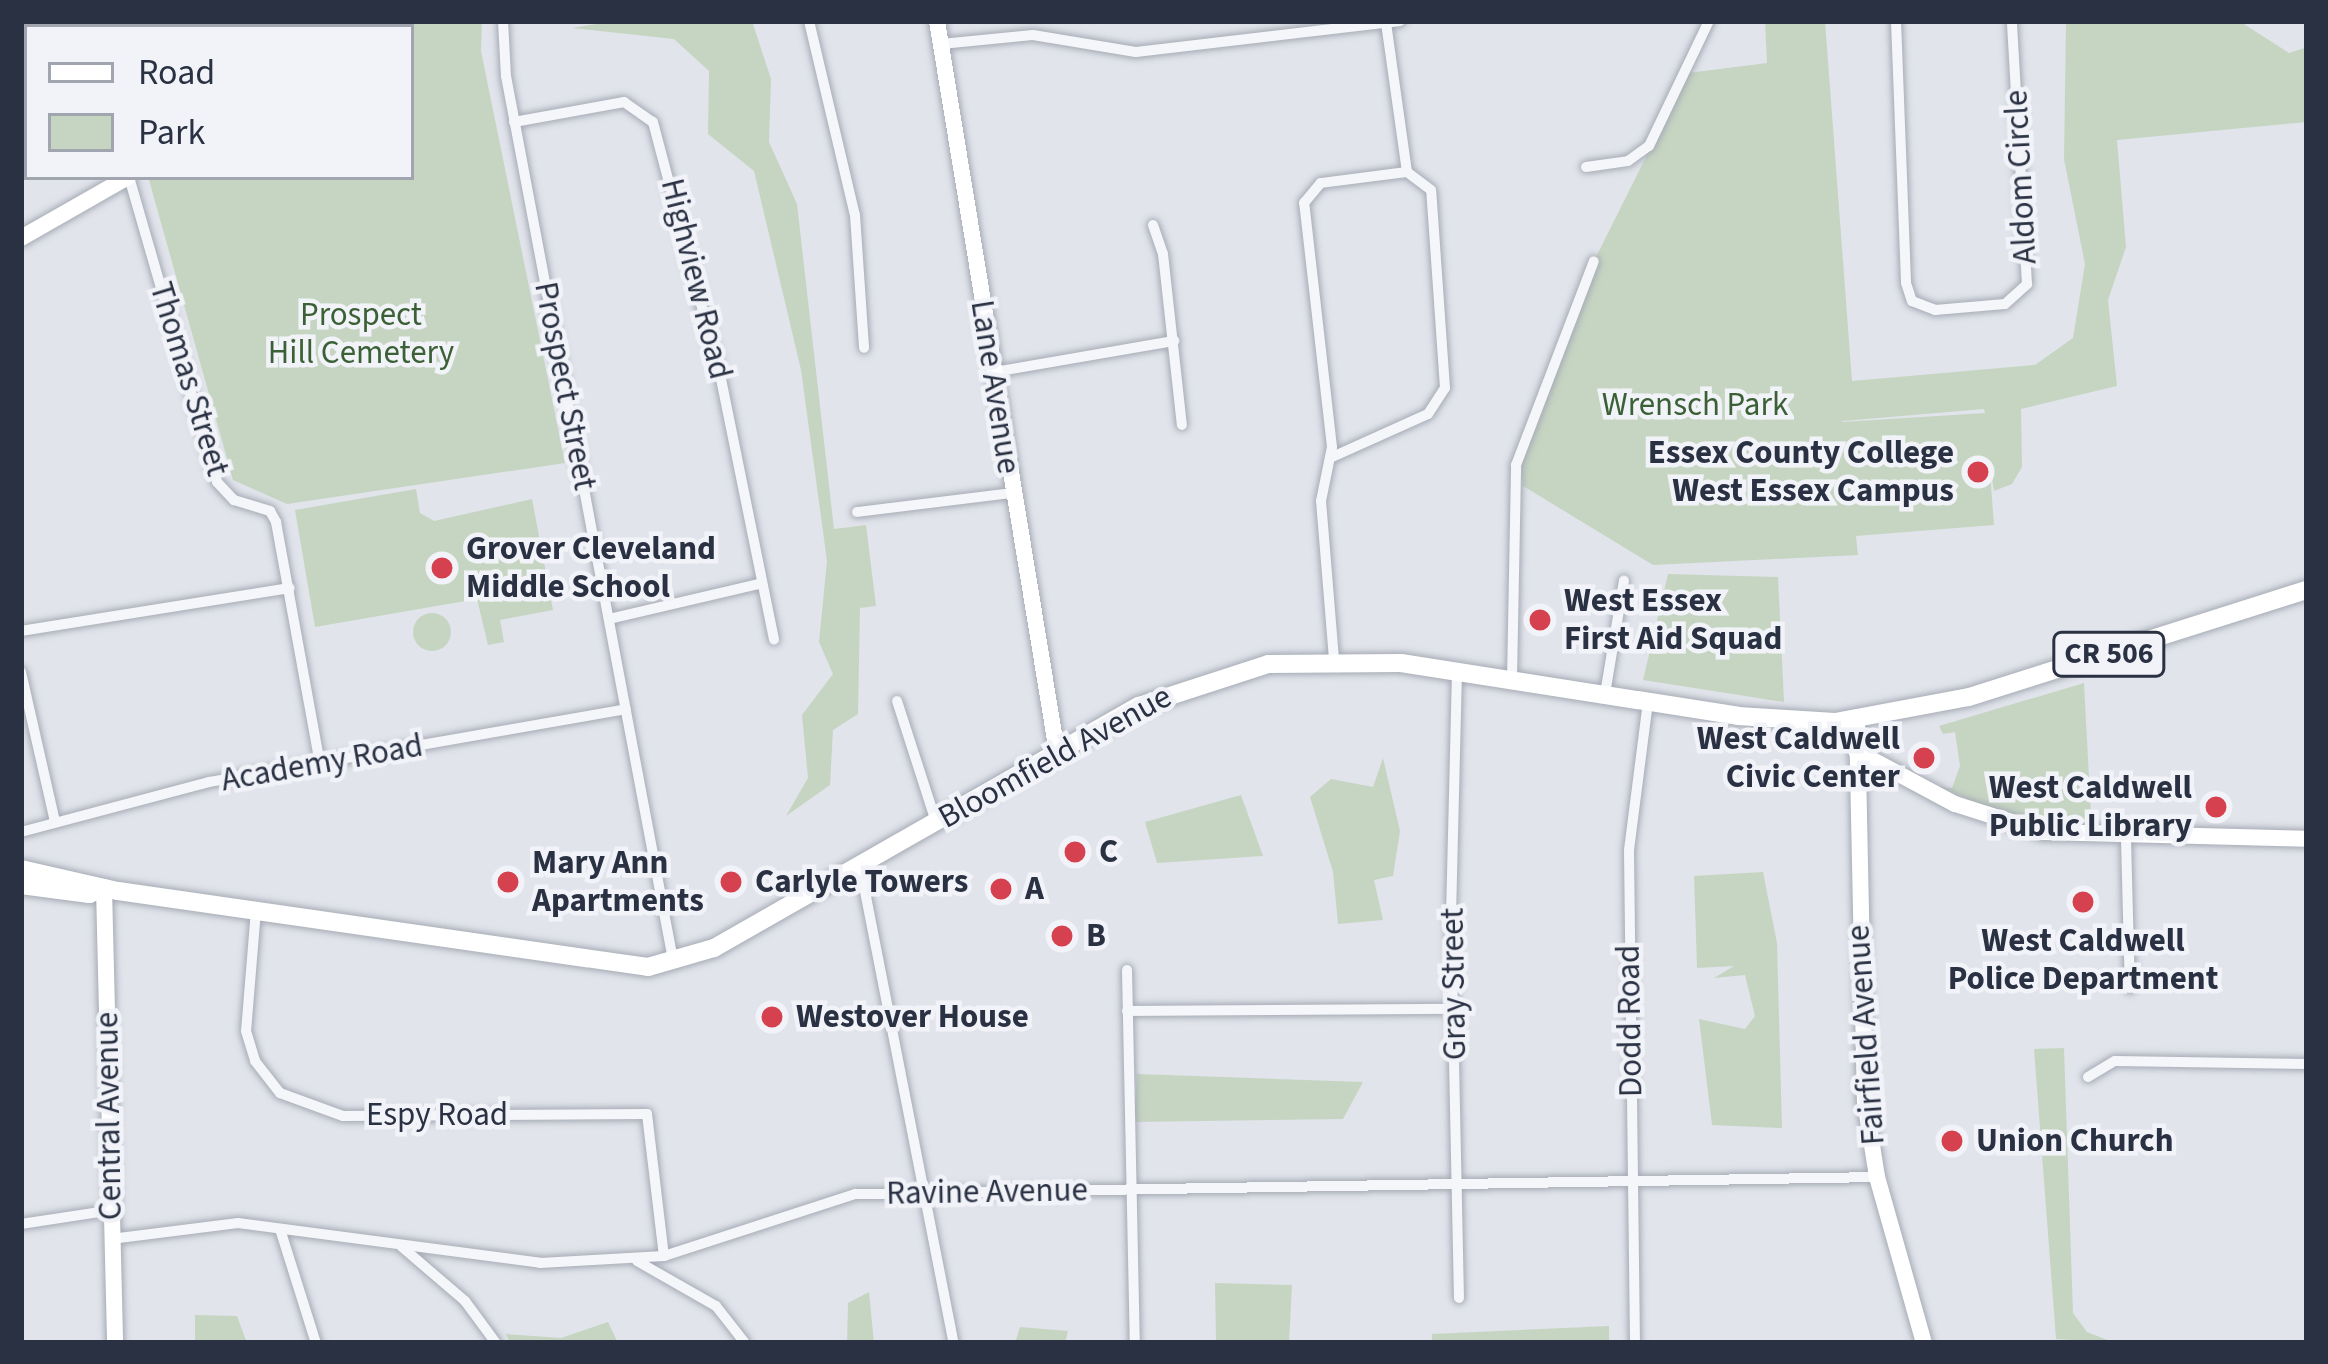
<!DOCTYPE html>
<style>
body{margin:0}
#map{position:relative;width:2328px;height:1364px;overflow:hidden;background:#e1e4eb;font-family:"Source Sans 3",sans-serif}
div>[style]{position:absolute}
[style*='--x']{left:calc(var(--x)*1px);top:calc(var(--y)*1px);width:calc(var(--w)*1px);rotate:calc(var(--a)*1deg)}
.green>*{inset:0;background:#c6d5c2}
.round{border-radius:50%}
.roads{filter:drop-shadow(0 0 3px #a6abb5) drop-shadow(0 0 3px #a6abb5)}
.street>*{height:10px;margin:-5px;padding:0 5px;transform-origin:5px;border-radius:5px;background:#f4f6f9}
.secondary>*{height:16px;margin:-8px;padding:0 8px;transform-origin:8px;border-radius:8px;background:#fff}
.primary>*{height:18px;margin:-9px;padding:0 9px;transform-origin:9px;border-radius:9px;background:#fff}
.dots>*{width:33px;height:33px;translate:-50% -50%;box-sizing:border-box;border:6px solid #f1f3f8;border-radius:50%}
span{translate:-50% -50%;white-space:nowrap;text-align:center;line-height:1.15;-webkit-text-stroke:9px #f1f3f8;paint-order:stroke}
.shield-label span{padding:3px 9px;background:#f1f3f8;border:3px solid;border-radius:9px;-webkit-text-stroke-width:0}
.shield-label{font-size:30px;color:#293143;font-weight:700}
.street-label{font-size:33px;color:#293143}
.park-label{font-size:33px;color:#3b6035}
.poi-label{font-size:33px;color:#293143;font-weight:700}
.right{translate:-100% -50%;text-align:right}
.left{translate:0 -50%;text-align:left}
.frame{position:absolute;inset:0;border:24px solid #293143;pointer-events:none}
.legend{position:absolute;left:24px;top:24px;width:390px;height:156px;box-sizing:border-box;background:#f1f3f8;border:3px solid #a1a5b0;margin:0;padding:15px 21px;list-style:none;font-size:36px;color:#293143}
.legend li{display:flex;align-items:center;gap:24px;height:60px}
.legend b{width:60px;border:3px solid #a1a5b0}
</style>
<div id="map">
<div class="green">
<i style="clip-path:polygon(366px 21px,482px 21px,481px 51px,565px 463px,287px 504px,233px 480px,149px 180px,411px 177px,411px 27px,363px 27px)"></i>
<i style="clip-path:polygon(615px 21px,752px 21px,771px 79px,769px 142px,797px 204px,834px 529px,866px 525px,876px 606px,860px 608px,858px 714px,833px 730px,830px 785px,786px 816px,808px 778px,802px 715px,833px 674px,819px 642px,827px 561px,801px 370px,754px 171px,708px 134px,709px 71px,674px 39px,572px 28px)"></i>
<i style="clip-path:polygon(evenodd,1765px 21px,1825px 21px,1852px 381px,2035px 365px,2073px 338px,2085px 264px,2064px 159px,2066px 21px,2239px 21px,2289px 53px,2307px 47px,2307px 122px,2117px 140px,2126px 247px,2108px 300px,2117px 386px,2021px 409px,2022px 467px,2012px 484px,1994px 491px,1989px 459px,1994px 525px,1856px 536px,1858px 555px,1653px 565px,1523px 486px,1520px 452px,1594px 261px,1688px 73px,1767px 63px,1765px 21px,1984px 409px,1985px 413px,1842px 422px,1843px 421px,1984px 409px)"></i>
<i style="clip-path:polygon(416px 489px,420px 513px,434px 521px,532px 499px,553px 610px,500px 620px,504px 642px,488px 645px,477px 599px,315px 627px,295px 510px)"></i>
<i style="clip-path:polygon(1668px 574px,1778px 577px,1784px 702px,1643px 680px)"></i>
<i class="round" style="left:413px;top:613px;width:38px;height:38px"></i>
<i style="clip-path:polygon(2084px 683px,2092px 834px,2033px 826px,1939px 787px,1952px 788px,1960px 766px,1955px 732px,1943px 734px,1939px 726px)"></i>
<i style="clip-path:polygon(1383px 758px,1400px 831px,1393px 876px,1374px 880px,1383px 920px,1338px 924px,1333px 872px,1310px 797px,1331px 779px,1373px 787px)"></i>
<i style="clip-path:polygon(1241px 795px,1263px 856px,1157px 863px,1145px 822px)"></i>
<i style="clip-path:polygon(1763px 872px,1777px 943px,1782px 1128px,1712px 1125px,1699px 1019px,1745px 1029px,1755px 1016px,1745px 975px,1714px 978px,1734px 966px,1697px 968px,1694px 876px)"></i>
<i style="clip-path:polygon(2064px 1048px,2073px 1313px,2087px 1332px,2115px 1343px,2056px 1339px,2034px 1049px)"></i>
<i style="clip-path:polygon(1137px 1074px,1363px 1082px,1343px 1119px,1134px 1122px)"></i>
<i style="clip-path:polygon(1215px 1283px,1292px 1285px,1289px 1343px,1216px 1343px)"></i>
<i style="clip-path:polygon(869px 1292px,874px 1343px,847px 1343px,848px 1303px)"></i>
<i style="clip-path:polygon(195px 1315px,237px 1316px,247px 1343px,188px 1343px,195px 1341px)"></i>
<i style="clip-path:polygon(608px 1322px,618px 1343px,510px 1343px,506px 1334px,561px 1338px)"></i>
<i style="clip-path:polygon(1609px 1326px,1609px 1343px,1432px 1343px,1432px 1334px)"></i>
<i style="clip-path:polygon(1020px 1327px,1068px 1331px,1065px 1343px,1015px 1343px)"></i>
</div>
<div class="roads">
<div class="street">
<i style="--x:130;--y:21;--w:6;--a:72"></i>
<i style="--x:503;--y:21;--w:55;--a:86.9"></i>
<i style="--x:506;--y:76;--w:900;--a:79.3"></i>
<i style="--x:809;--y:21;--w:199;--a:76.7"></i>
<i style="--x:855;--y:215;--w:133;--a:86.1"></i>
<i style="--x:1896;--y:21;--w:262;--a:87.8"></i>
<i style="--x:1906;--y:283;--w:19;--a:72"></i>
<i style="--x:1912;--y:301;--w:25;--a:21"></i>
<i style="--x:1935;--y:310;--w:70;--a:-4.9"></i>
<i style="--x:2005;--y:304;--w:30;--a:-42"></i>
<i style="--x:2027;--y:284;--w:263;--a:-93.3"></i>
<i style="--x:21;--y:22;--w:1;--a:-45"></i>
<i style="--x:941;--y:44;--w:92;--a:-5.6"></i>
<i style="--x:1033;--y:35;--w:104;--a:9.4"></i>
<i style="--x:1136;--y:52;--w:266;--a:-6.7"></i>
<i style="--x:514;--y:122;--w:112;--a:-10.3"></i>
<i style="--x:624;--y:102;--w:35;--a:35"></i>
<i style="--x:653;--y:122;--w:266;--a:75.2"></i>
<i style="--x:721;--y:379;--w:266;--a:78.5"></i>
<i style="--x:1586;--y:167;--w:42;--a:-8.1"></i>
<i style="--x:1628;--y:161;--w:26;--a:-36"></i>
<i style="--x:1649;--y:146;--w:139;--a:-64.4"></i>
<i style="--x:129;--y:177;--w:317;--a:73.9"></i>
<i style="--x:217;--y:482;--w:25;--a:47"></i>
<i style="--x:234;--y:500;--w:38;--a:17"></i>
<i style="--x:270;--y:511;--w:13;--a:61"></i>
<i style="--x:276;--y:522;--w:245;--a:79.7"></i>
<i style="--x:1153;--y:225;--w:31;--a:71"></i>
<i style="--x:1163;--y:254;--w:172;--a:83.7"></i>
<i style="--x:994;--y:372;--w:183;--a:-9.8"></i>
<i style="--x:1330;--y:458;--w:107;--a:-24.2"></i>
<i style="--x:1428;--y:414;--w:31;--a:-57"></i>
<i style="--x:1445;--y:388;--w:198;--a:-94"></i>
<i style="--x:1431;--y:190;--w:30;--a:-143"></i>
<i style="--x:1407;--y:172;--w:150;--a:-98"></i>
<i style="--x:857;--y:512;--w:156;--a:-7"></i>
<i style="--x:609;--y:619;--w:157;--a:-13.2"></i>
<i style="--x:21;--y:631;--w:272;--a:-9.1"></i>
<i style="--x:1334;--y:659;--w:159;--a:-94.7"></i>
<i style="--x:1321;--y:501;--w:55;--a:-78.5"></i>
<i style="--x:1332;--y:447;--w:246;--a:-96.5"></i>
<i style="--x:1304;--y:203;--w:26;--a:-50"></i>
<i style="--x:1321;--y:183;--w:87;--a:-7.3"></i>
<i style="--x:1457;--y:671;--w:246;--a:91.4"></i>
<i style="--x:1451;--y:917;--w:381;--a:88.8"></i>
<i style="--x:21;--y:672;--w:154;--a:77.2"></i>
<i style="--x:1512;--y:679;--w:214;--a:-88.9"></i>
<i style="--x:1516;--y:465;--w:218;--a:-69.1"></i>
<i style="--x:1605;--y:694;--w:115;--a:-80.5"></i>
<i style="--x:897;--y:701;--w:127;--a:72.1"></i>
<i style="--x:21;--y:832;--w:195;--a:-14.9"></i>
<i style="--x:209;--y:782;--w:423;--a:-9.9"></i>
<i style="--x:2126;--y:839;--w:149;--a:88.5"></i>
<i style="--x:860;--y:866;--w:486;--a:78.9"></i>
<i style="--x:256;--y:910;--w:121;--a:94.7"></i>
<i style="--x:246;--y:1031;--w:31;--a:73"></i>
<i style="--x:255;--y:1061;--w:41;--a:52"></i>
<i style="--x:280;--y:1093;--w:67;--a:20.1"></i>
<i style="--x:343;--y:1116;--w:304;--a:-0.4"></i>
<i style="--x:647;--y:1114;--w:143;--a:83.2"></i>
<i style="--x:1127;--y:970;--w:373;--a:88.8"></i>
<i style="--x:1127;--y:1011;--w:327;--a:-0.4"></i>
<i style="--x:2088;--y:1077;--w:31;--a:-31"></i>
<i style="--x:2115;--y:1061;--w:192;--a:0.9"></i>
<i style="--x:21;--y:1224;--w:92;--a:-8.7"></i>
<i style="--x:280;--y:1229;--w:120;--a:72.5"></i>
<i style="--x:111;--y:1239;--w:128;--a:-7.2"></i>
<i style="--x:238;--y:1223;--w:305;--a:7.5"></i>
<i style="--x:540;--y:1263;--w:124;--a:-3.2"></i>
<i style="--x:664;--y:1256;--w:201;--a:-18"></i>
<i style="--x:855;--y:1194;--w:1022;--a:-0.95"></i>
<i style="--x:402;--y:1247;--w:83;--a:40.6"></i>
<i style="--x:465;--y:1301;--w:52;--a:53.6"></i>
<i style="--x:637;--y:1261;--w:91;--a:29.7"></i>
<i style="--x:716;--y:1306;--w:47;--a:51.9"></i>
<i style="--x:1635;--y:1343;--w:493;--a:-90.7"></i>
<i style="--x:1629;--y:850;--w:150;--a:-82.7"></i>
</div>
<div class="secondary">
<i style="--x:937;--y:21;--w:741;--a:80.68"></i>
<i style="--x:262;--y:27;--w:7;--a:-63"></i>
<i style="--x:21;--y:238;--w:123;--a:-29.7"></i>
<i style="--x:1857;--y:720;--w:381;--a:88.8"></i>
<i style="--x:1865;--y:1101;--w:77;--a:81"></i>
<i style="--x:1877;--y:1177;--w:173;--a:74.2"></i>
<i style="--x:1856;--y:751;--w:112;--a:28.2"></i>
<i style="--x:1955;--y:804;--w:92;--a:17.7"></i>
<i style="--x:2043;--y:832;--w:264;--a:1.5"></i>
<i style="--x:104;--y:888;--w:455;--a:88.6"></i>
</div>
<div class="primary">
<i style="--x:21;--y:869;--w:99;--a:12.8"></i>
<i style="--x:118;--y:891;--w:535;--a:8.16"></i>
<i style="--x:648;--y:967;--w:69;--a:-16.1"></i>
<i style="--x:714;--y:948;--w:489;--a:-29.7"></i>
<i style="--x:1139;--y:706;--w:136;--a:-18"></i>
<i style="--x:1268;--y:664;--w:133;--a:-0.4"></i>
<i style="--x:1401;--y:663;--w:341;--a:8.9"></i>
<i style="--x:1738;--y:716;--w:97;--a:3.5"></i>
<i style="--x:1835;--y:722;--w:136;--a:-10.6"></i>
<i style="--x:1969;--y:697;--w:355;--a:-17.6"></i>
<i style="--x:21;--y:885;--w:69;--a:7.5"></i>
<i style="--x:89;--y:894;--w:16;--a:-22"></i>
</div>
</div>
<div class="dots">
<i style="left:1978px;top:472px;background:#d5414e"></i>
<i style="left:442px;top:568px;background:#d5414e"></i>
<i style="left:1540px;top:620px;background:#d5414e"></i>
<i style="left:1924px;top:758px;background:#d5414e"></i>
<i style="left:2216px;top:807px;background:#d5414e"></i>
<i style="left:1075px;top:852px;background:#d5414e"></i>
<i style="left:508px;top:882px;background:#d5414e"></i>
<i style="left:731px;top:882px;background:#d5414e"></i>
<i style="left:1001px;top:889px;background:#d5414e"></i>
<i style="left:2083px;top:902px;background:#d5414e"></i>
<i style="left:1062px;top:936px;background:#d5414e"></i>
<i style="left:772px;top:1017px;background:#d5414e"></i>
<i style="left:1952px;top:1141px;background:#d5414e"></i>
</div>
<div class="shield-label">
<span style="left:2109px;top:654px">CR 506</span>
</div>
<div class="street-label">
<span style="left:2021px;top:177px;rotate:-93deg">Aldom Circle</span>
<span style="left:696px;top:279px;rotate:76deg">Highview Road</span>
<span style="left:189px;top:379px;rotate:73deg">Thomas Street</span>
<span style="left:565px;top:386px;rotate:79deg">Prospect Street</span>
<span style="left:995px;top:387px;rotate:81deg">Lane Avenue</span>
<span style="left:1055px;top:757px;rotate:-29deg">Bloomfield Avenue</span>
<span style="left:322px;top:763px;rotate:-10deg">Academy Road</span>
<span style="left:1454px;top:984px;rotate:-91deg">Gray Street</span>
<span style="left:1630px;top:1021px;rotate:-91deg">Dodd Road</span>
<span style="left:1866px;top:1035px;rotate:-94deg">Fairfield Avenue</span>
<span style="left:437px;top:1115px">Espy Road</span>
<span style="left:109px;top:1116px;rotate:-91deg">Central Avenue</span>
<span style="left:987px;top:1192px;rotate:-1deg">Ravine Avenue</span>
</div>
<div class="park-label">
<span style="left:361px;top:334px">Prospect<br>Hill Cemetery</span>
<span style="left:1695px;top:405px">Wrensch Park</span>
</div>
<div class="poi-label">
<span class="right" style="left:1954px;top:472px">Essex County College<br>West Essex Campus</span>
<span class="left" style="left:466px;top:568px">Grover Cleveland<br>Middle School</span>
<span class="left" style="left:1564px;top:620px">West Essex<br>First Aid Squad</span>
<span class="right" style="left:1900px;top:758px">West Caldwell<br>Civic Center</span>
<span class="right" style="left:2192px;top:807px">West Caldwell<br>Public Library</span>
<span class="left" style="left:1099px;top:852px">C</span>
<span class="left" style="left:532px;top:882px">Mary Ann<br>Apartments</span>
<span class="left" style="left:755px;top:882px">Carlyle Towers</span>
<span class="left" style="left:1025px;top:889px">A</span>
<span class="left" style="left:1086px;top:936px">B</span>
<span style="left:2083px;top:960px">West Caldwell<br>Police Department</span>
<span class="left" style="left:796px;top:1017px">Westover House</span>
<span class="left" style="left:1976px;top:1141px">Union Church</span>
</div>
<div class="frame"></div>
<ul class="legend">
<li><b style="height:15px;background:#fff"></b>Road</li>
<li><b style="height:33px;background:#c6d5c2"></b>Park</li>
</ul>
</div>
